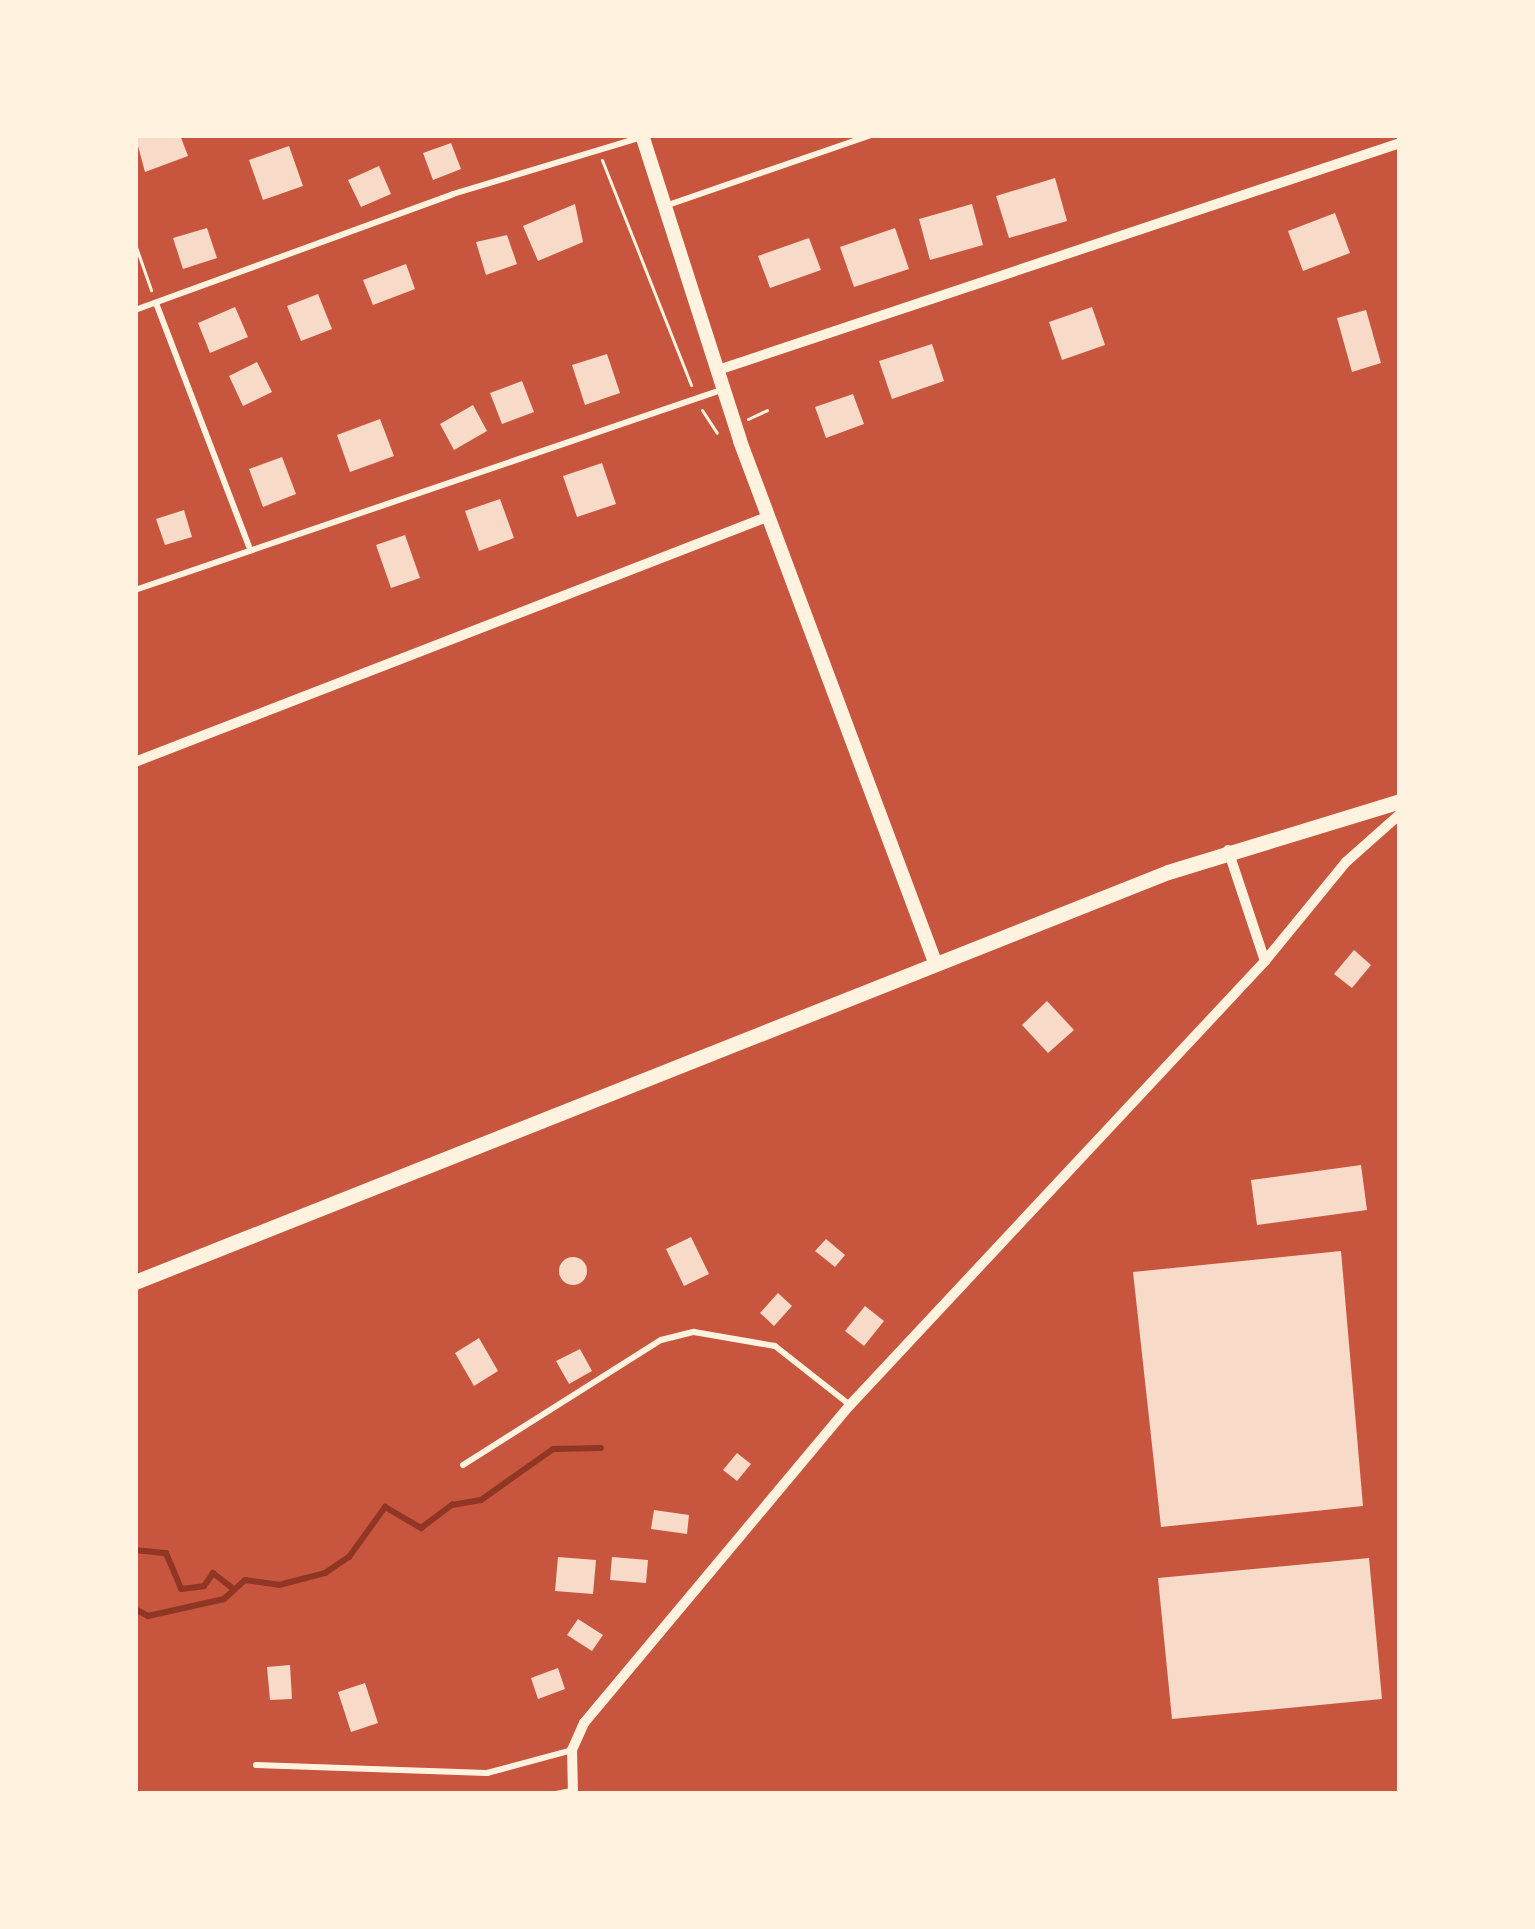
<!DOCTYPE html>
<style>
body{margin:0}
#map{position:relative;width:1535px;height:1929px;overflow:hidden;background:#c8553d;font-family:"DejaVu Sans",sans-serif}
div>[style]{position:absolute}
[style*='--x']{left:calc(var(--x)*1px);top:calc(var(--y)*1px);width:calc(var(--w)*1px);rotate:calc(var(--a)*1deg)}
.stream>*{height:6px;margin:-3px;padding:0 3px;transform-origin:3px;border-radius:3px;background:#8f3625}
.building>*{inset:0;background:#f7dbc8}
.round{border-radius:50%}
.path>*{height:3px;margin:-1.5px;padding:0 1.5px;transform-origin:1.5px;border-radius:1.5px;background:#fff3e0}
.service>*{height:6px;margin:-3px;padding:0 3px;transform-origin:3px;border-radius:3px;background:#fff3e0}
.minor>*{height:10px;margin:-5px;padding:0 5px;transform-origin:5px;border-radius:5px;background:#fff3e0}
.tertiary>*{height:14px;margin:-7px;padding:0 7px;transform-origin:7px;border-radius:7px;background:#fff3e0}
.secondary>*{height:15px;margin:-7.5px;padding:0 7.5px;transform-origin:7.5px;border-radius:7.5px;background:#fff3e0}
span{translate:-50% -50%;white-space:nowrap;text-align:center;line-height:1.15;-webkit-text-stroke:9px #fff3e0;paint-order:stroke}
.frame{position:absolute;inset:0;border:138px solid #fff3e0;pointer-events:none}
</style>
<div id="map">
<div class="stream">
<i style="--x:135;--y:1550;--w:31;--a:6"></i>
<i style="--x:166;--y:1553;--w:39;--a:67"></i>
<i style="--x:181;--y:1589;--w:23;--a:-7"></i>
<i style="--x:204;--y:1586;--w:16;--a:-55"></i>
<i style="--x:213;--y:1573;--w:23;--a:38"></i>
<i style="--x:135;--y:1609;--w:15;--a:28"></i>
<i style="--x:148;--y:1616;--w:78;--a:-12.6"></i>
<i style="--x:224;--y:1599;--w:28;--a:-42"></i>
<i style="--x:245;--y:1580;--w:34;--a:8"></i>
<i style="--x:279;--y:1585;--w:48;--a:-14.6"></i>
<i style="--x:325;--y:1573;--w:29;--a:-34"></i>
<i style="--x:349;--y:1557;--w:62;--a:-54.2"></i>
<i style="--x:385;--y:1507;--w:42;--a:30.3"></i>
<i style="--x:421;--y:1528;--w:39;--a:-37"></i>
<i style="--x:452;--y:1505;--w:29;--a:-10"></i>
<i style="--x:481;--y:1500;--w:88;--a:-35.3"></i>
<i style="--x:553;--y:1449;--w:48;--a:-1.2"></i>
</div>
<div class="building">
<i style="clip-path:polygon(135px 135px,180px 135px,188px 156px,145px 172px)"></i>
<i style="clip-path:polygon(451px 143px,461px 169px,433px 180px,423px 153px)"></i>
<i style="clip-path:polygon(289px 146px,303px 186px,263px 200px,249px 160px)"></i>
<i style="clip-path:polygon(379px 166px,391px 194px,361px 207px,348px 180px)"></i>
<i style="clip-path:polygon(1055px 178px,1067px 221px,1009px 238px,996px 196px)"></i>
<i style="clip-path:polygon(575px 204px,583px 242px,538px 261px,523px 226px)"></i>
<i style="clip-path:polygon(972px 204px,983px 245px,930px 260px,919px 219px)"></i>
<i style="clip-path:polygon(1335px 213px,1350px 253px,1303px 271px,1288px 231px)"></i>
<i style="clip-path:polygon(207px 228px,217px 258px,183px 269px,173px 238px)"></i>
<i style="clip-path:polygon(895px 228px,909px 269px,854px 287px,840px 247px)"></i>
<i style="clip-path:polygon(507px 235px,517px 264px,486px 275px,476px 242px)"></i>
<i style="clip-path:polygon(809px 238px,821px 270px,770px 288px,758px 256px)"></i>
<i style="clip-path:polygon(406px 264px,415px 289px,373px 305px,363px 280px)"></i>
<i style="clip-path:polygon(318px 294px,332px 329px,301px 341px,287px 306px)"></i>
<i style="clip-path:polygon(235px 307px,248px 337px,210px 353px,198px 323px)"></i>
<i style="clip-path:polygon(1092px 307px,1105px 345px,1062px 360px,1049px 322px)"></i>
<i style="clip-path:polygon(1366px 310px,1381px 363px,1352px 372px,1337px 318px)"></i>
<i style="clip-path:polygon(932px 344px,944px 381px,892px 399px,879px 361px)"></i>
<i style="clip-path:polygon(607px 354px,620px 393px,585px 405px,572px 365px)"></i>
<i style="clip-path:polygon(257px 362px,272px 392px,243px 406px,229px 376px)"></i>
<i style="clip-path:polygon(522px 381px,534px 412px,502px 424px,490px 393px)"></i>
<i style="clip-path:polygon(853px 394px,864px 424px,826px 438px,815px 407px)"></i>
<i style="clip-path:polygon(473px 405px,487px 431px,454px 450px,440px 424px)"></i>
<i style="clip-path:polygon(380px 419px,394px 456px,350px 472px,337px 435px)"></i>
<i style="clip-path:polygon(282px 457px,296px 494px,263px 507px,249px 469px)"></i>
<i style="clip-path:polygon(602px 463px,616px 504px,577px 517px,563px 476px)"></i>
<i style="clip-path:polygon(500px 499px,514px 538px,479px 551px,465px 511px)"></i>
<i style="clip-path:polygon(184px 510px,192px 537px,165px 545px,156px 519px)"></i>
<i style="clip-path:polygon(405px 535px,420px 578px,391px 588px,376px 545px)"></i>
<i style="clip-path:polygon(1354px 950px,1371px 965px,1352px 988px,1334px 974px)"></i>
<i style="clip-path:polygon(1047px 1001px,1074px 1030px,1048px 1053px,1022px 1025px)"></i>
<i style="clip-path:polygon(1361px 1165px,1367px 1210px,1257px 1225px,1251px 1180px)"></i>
<i style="clip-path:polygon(691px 1237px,709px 1274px,684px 1286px,666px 1249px)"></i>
<i style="clip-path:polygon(826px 1239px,845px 1255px,835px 1267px,815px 1251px)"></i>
<i style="clip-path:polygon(1341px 1251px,1363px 1506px,1161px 1527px,1133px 1272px)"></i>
<i class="round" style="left:559px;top:1257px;width:28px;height:28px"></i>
<i style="clip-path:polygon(778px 1293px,792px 1306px,774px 1326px,760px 1313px)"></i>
<i style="clip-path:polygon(865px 1306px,884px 1321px,864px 1346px,845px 1331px)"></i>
<i style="clip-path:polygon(479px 1338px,498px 1371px,474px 1386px,455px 1353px)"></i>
<i style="clip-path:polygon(580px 1349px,592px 1371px,569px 1384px,556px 1361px)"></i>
<i style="clip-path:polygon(737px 1453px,751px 1464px,737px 1481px,723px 1470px)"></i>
<i style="clip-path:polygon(654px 1510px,689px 1515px,687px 1534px,651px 1529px)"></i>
<i style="clip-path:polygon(558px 1557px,596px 1560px,593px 1594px,555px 1591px)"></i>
<i style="clip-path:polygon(612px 1557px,648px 1560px,646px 1583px,610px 1580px)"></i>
<i style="clip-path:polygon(1369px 1558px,1382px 1699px,1172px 1719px,1158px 1578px)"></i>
<i style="clip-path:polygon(578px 1619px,603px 1635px,592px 1651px,567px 1635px)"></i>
<i style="clip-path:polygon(290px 1665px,292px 1699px,270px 1700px,267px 1667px)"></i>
<i style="clip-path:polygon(558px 1668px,565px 1689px,538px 1699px,531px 1678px)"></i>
<i style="clip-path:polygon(365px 1683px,378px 1723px,351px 1732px,338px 1692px)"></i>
</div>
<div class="path">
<i style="--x:602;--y:160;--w:242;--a:68.4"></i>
<i style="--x:135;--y:244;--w:49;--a:70.8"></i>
<i style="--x:702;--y:410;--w:27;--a:57"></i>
<i style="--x:748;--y:419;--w:21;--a:-25"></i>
</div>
<div class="service">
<i style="--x:668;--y:205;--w:215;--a:-19"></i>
<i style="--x:156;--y:303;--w:260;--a:69.1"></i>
<i style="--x:135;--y:310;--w:338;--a:-20"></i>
<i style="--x:453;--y:194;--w:197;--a:-16.8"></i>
<i style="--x:135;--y:590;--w:619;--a:-18.84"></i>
<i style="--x:463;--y:1465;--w:234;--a:-32.3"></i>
<i style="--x:661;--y:1340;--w:34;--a:-14"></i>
<i style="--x:694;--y:1332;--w:82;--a:9.8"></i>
<i style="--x:775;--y:1346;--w:95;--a:38.2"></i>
<i style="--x:256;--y:1765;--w:231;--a:2"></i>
<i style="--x:487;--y:1773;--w:88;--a:-15.1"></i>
<i style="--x:556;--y:1794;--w:16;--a:-11"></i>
</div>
<div class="minor">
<i style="--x:718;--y:370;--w:719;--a:-18.41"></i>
<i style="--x:135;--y:762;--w:678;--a:-21.19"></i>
<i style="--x:1228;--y:850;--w:117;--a:71.6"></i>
<i style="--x:573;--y:1794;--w:44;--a:-91.3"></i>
<i style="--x:572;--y:1750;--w:30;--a:-66"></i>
<i style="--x:584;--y:1723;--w:415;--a:-50.1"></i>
<i style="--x:850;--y:1405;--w:608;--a:-46.93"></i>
<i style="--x:1265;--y:961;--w:128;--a:-50.7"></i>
<i style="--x:1346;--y:862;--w:72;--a:-41.6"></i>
</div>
<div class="tertiary">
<i style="--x:642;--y:135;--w:321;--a:72.2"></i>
<i style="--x:740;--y:441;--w:559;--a:69.49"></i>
</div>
<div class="secondary">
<i style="--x:135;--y:1282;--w:1111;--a:-21.65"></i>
<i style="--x:1168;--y:872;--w:243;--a:-17"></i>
</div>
<div class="frame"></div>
</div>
